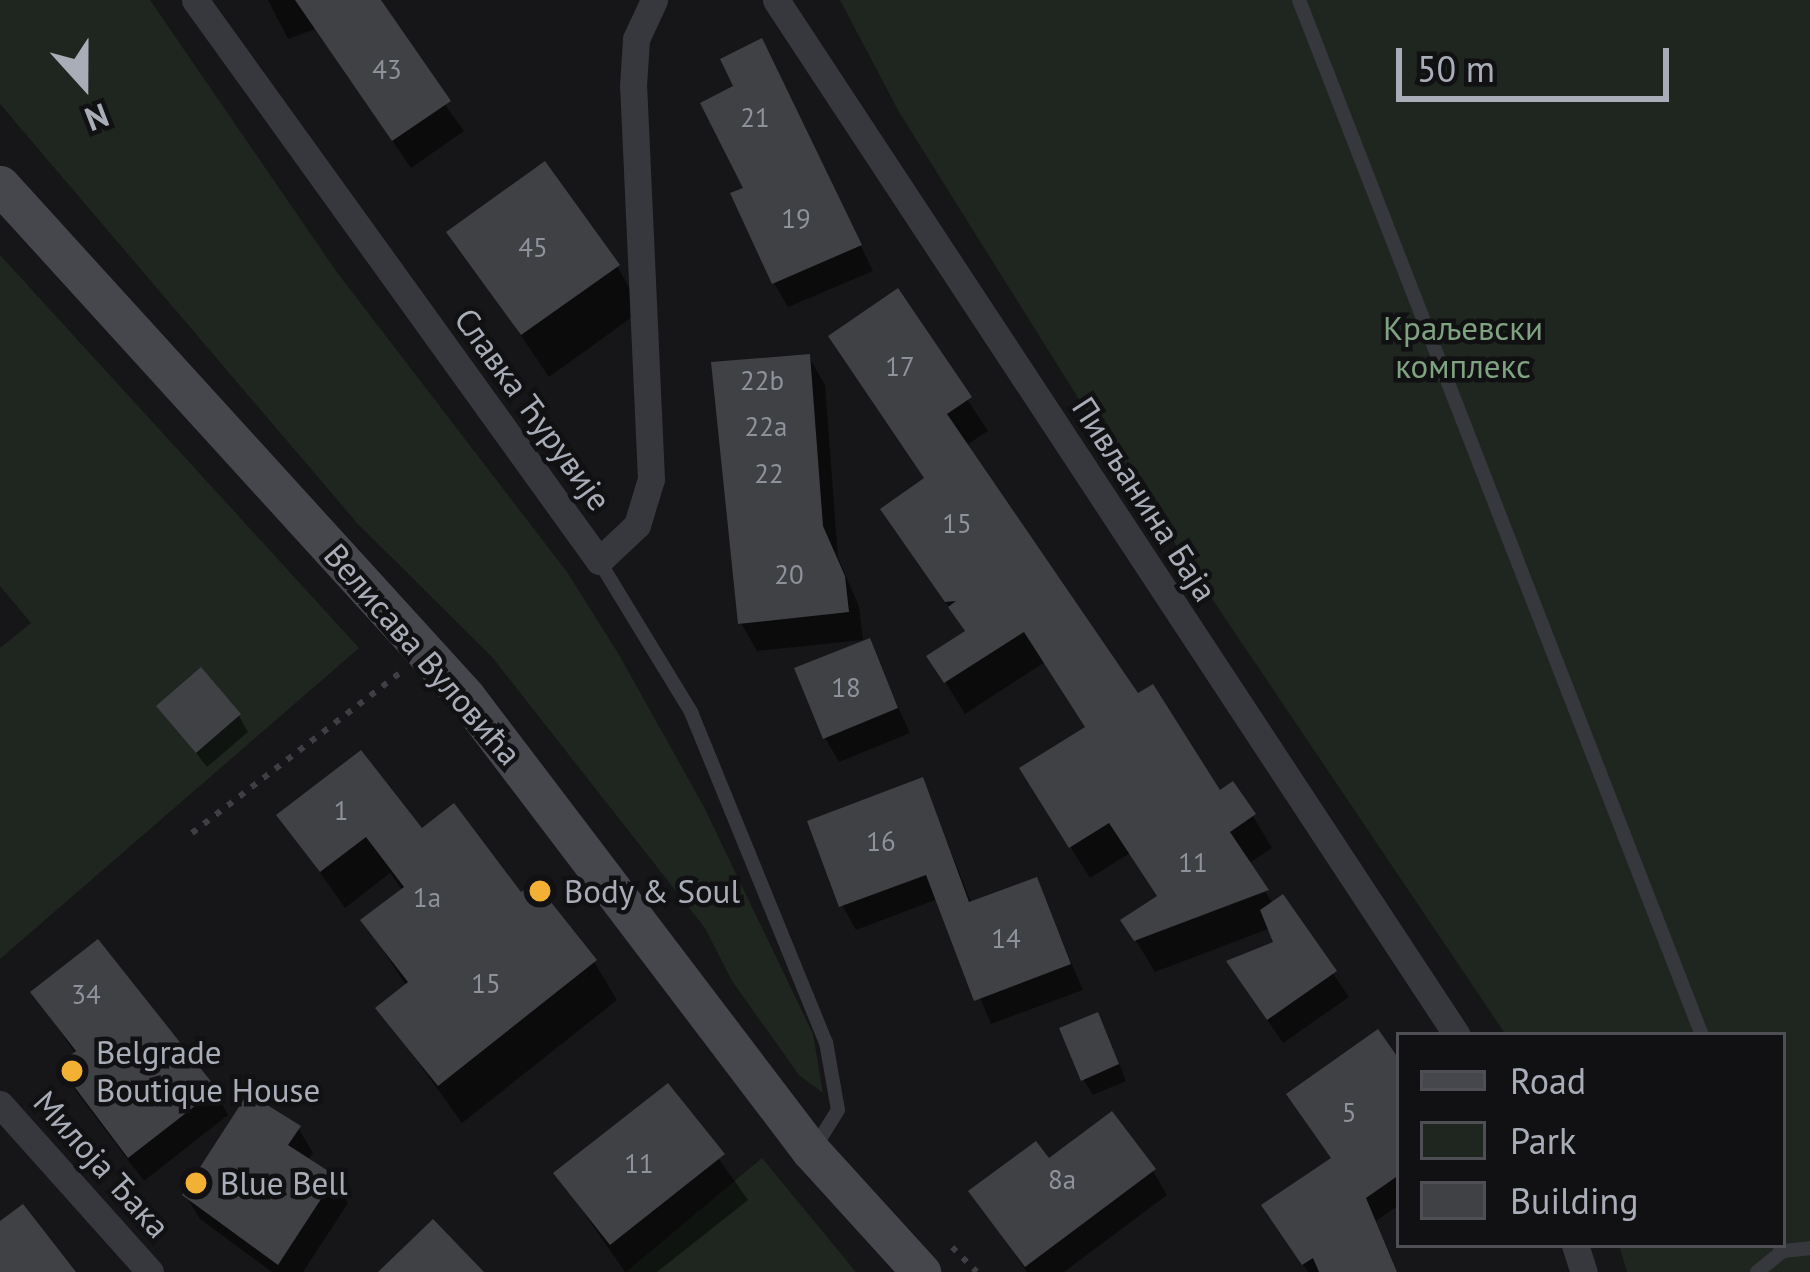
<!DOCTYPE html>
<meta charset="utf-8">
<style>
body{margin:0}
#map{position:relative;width:1810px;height:1272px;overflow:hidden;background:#161618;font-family:"PT Sans",sans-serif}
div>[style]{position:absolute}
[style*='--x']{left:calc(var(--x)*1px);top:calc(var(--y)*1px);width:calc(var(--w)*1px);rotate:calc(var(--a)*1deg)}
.green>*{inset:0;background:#1e261f}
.shadow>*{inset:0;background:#0007}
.building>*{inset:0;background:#404145}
.path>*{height:6px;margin-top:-3px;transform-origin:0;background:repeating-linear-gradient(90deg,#3d3f44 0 6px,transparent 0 15px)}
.lane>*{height:14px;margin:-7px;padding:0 7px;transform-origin:7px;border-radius:7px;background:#37383d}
.street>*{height:27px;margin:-13.5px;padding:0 13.5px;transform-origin:13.5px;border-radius:13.5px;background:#37383d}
.secondary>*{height:39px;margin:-19.5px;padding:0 19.5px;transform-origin:19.5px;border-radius:19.5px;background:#45474d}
.dots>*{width:33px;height:33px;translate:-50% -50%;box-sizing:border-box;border:6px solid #111113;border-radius:50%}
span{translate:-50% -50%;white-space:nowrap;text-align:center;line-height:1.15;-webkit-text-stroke:9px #111113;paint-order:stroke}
.number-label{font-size:27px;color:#8e929b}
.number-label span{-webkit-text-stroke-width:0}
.park-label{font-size:33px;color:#7fa381}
.street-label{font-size:33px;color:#a8adb8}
.poi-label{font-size:33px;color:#a8adb8}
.left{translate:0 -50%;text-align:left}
.legend{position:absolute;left:1396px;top:1032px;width:390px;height:216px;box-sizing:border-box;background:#111113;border:3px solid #4d4f55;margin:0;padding:15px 21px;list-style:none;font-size:36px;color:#a8adb8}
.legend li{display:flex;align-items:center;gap:24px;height:60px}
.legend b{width:60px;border:3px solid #4d4f55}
.north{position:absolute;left:24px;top:24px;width:120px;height:120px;-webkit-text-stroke:9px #111113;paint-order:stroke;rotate:159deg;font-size:33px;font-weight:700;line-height:48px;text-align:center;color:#a8adb8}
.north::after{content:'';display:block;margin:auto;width:42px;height:54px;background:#a8adb8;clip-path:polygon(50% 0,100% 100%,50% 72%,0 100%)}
.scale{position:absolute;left:1396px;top:48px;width:273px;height:54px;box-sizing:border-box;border:6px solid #a8adb8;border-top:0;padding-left:15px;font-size:36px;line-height:42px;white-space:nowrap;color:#a8adb8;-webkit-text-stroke:9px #111113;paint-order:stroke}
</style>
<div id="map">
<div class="green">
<i style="clip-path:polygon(0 0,150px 0,336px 271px,567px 572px,618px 653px,704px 807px,813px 1034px,823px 1093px,799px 1075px,732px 981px,705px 928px,492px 657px,357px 523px,0 104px)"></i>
<i style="clip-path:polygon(840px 0,1810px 0,1810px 1272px,1627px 1272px,1619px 1245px,1783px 1245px,1783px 1035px,1506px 1035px,1095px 425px,899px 112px)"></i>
<i style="clip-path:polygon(0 255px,359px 648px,0 959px,0 648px,31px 623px,0 586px)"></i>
<i style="clip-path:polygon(762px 1158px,856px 1272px,626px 1272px)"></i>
</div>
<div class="shadow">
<i style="clip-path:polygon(268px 0,369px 0,464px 131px,411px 168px,315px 29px,288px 39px)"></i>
<i style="clip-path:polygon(774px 66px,873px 271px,788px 307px,774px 283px)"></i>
<i style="clip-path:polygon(450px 232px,617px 266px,642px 310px,549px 377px)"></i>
<i style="clip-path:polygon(900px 297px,988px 431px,965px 446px,1137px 697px,1219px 794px,1253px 816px,1272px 848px,1248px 864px,1273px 904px,1282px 898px,1349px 997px,1283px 1043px,1244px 986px,1277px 944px,1271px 928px,1155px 972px,1124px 921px,1160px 898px,1130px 853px,1090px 878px,1041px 801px,1087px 729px,1045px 662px,965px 714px,930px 657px,966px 633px,884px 509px,926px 480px,832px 337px)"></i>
<i style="clip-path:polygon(809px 357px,825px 385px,838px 557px,859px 607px,863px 640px,757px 651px,741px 623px)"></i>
<i style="clip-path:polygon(868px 642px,910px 733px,839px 762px,825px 738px)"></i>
<i style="clip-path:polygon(160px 706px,239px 716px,248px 732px,207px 767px)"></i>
<i style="clip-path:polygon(922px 781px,972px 904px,1036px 880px,1083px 990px,991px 1024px,938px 899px,856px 930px,842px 905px)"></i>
<i style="clip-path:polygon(280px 815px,421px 832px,521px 897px,594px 962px,617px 1000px,462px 1123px,379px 1008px,407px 987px,364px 921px,403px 891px,390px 873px,345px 908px)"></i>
<i style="clip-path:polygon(33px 993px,214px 1090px,228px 1115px,144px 1181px,76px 1091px,62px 1066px,76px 1054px)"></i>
<i style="clip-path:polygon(1106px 1032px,1126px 1081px,1093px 1095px,1083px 1079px)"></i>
<i style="clip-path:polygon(1377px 1033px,1399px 1064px,1399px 1205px,1376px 1221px,1397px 1272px,1308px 1272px,1278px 1228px,1333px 1160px)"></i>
<i style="clip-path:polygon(668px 1087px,748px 1200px,657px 1272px,625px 1272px,557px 1174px)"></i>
<i style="clip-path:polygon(298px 1128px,313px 1153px,307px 1161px,334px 1178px,348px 1203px,303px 1272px,272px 1272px,200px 1219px,185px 1195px)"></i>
<i style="clip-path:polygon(1049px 1162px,1153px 1171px,1167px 1195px,1064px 1272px,1027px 1272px,972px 1192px)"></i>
</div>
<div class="building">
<i style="clip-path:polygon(295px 0,381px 0,451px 101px,392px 141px)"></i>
<i style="clip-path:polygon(762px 38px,862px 245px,772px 284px,730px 193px,743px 188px,700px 103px,733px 86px,720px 59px)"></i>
<i style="clip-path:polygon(545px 161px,620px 265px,521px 335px,446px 232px)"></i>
<i style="clip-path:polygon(898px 288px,972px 397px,947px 414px,1138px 693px,1153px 684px,1220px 790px,1233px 781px,1256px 814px,1230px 832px,1269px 890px,1134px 941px,1120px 920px,1157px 896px,1109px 823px,1069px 848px,1019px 768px,1085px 727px,1024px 632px,944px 683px,926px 656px,965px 631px,948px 607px,956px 601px,945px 602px,880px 509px,924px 478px,828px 336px)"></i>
<i style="clip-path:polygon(810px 354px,823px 526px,845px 576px,849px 612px,738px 624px,711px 362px)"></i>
<i style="clip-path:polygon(870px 638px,898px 708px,823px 739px,794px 668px)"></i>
<i style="clip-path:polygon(201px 667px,241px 714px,196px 753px,156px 706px)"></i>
<i style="clip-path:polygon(361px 750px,422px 828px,454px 803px,521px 892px,535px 882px,597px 960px,438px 1086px,375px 1008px,408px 982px,360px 920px,404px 887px,366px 837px,320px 872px,276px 815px)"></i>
<i style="clip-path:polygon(923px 777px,969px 902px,1037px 877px,1071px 964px,974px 1001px,926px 875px,839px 907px,807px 821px)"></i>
<i style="clip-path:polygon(1283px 894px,1337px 971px,1267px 1020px,1226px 961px,1273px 942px,1260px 910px)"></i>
<i style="clip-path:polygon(98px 939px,217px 1089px,128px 1158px,58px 1065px,76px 1051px,30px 992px)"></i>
<i style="clip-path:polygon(1098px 1012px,1119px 1064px,1081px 1081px,1059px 1028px)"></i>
<i style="clip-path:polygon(1378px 1029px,1399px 1059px,1399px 1175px,1366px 1198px,1397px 1272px,1319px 1272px,1313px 1258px,1302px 1265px,1261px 1205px,1331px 1158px,1286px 1094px)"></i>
<i style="clip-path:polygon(668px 1083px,725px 1154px,610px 1245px,553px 1173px)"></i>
<i style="clip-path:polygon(248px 1093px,301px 1126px,288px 1145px,336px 1176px,278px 1265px,182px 1195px)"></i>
<i style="clip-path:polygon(1112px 1111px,1156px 1169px,1025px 1267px,968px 1191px,1036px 1141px,1049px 1158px)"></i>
<i style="clip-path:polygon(23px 1204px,48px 1236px,76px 1272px,0 1272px,0 1221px)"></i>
<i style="clip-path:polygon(433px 1219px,484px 1272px,378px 1272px)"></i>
</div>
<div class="path">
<i style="--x:192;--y:833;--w:262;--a:-37.6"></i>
<i style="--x:952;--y:1247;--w:35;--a:45"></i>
</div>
<div class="lane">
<i style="--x:1299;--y:0;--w:1111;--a:68.73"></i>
<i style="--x:599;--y:561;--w:177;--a:58.6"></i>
<i style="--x:691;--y:712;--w:357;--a:67.8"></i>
<i style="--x:826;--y:1042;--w:69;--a:80"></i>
<i style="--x:838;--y:1110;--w:44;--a:121.9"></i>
<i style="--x:1783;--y:1251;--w:27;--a:-6"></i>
<i style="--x:1757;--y:1272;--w:33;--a:-39"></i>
<i style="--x:1783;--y:1251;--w:7;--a:-124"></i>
</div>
<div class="street">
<i style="--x:195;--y:0;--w:691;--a:54.24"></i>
<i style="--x:599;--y:561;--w:52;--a:-43.5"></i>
<i style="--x:637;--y:525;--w:48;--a:-73.1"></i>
<i style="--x:651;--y:479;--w:393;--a:-92.6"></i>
<i style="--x:633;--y:86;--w:47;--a:-86.3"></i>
<i style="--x:636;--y:39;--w:43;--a:-65.2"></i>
<i style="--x:776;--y:0;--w:1239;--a:56.66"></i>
<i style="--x:0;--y:1104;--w:225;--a:48.2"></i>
<i style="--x:1575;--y:1245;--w:28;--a:72"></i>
</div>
<div class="secondary">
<i style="--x:0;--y:185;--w:692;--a:47.69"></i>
<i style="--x:466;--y:697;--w:570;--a:52.77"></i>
<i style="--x:811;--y:1151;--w:164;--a:47.7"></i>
</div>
<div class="dots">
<i style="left:540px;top:891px;background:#f2b134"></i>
<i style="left:72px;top:1071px;background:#f2b134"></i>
<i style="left:196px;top:1183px;background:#f2b134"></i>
</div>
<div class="number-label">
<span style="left:387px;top:70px">43</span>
<span style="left:755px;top:118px">21</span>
<span style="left:796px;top:219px">19</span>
<span style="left:533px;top:248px">45</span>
<span style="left:900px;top:367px">17</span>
<span style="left:762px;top:381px">22b</span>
<span style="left:766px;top:427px">22a</span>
<span style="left:769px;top:474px">22</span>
<span style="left:957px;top:524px">15</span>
<span style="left:789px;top:575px">20</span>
<span style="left:846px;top:688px">18</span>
<span style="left:341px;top:811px">1</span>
<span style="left:881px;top:842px">16</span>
<span style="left:1193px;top:863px">11</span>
<span style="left:427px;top:898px">1a</span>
<span style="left:1006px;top:939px">14</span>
<span style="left:486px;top:984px">15</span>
<span style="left:86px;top:995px">34</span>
<span style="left:1349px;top:1113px">5</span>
<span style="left:639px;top:1164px">11</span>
<span style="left:1062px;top:1180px">8a</span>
</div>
<div class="park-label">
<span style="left:1463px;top:347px">Краљевски<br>комплекс</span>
</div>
<div class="street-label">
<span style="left:533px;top:409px;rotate:54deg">Славка Ћурувије</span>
<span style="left:1145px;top:499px;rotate:57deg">Пивљанина Баја</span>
<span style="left:423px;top:654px;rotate:49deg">Велисава Вуловића</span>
<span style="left:102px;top:1164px;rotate:48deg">Милоја Ђака</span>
</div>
<div class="poi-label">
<span class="left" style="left:564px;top:891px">Body &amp; Soul</span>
<span class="left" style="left:96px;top:1071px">Belgrade<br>Boutique House</span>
<span class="left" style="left:220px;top:1183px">Blue Bell</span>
</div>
<ul class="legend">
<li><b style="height:15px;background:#45474d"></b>Road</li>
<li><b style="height:33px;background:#1e261f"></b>Park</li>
<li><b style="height:33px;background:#404145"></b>Building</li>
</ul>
<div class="north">N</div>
<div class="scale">50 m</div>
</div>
